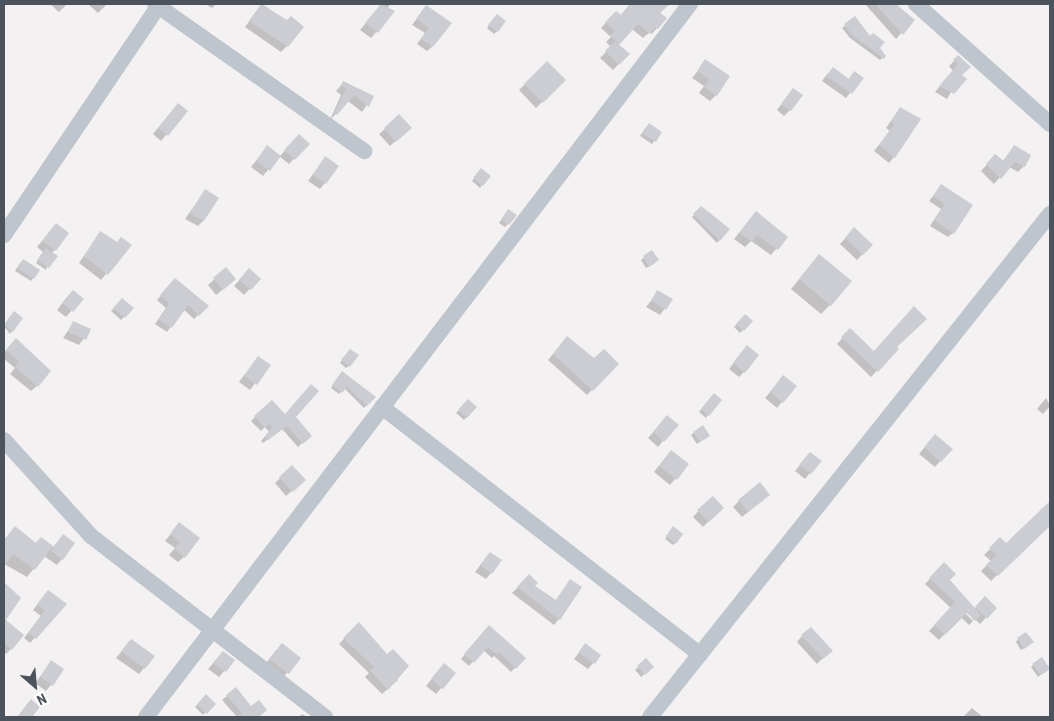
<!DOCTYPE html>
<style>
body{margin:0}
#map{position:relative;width:1054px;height:721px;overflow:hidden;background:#f3f1f1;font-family:"Roboto Condensed",sans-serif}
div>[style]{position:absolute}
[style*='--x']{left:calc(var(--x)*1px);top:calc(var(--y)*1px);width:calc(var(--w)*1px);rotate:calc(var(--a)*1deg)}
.shadow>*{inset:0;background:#0003}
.building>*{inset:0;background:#cbcdd3}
.street>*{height:16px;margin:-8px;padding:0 8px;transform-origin:8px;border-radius:8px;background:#bec5cc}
span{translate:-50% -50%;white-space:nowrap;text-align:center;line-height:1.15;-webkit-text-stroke:4px #fff;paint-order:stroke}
.frame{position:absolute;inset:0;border:5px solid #4b535c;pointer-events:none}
.north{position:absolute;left:10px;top:661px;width:50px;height:50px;-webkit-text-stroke:4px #fff;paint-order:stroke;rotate:153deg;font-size:14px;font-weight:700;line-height:20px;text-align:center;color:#4b535c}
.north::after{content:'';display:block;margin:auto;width:18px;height:22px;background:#4b535c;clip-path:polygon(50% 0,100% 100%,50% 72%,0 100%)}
</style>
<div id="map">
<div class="shadow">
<i style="clip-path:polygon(50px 4px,67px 4px,59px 12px)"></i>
<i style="clip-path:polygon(88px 4px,107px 4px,98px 13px)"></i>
<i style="clip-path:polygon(205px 4px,216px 4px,212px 8px)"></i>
<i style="clip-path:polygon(262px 4px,287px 22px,287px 46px,281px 52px,245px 27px)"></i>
<i style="clip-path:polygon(376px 4px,391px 4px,388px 7px,393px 12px,371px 38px,360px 30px,380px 6px)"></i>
<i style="clip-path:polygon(630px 4px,640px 4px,646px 9px,651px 4px,668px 4px,658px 13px,657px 28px,652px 34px,650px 32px,643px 38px,632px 29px,618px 45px,628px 54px,613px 70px,600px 58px,611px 47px,606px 42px,611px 37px,601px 28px,610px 18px,620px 16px)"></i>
<i style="clip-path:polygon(865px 4px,894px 4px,913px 20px,896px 39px)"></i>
<i style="clip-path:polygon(426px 7px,433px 46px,427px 51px,417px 44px,425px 33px,412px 25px)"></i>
<i style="clip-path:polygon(494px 18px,497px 31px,494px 34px,487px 28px)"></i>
<i style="clip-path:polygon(855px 18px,885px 56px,880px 60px,850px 38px,842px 28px)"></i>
<i style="clip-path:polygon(958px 57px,961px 75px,947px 99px,935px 92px,953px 71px,949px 66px)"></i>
<i style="clip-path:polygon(706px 61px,716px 95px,710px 101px,699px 93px,704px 86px,692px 78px)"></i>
<i style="clip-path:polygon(547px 63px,564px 80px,536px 108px,519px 90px)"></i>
<i style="clip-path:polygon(828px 73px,848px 80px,855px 73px,862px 78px,846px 98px,822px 81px)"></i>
<i style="clip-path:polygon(344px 82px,373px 96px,362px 112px,348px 101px,330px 120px,341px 95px,336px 91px)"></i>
<i style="clip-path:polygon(793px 89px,790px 110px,784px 116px,777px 110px)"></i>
<i style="clip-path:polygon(178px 104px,186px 111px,161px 141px,153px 134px)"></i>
<i style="clip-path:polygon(900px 108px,894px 157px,889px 163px,874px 151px,890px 131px,886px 128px)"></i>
<i style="clip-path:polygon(646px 127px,661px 133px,652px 144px,640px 136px)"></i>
<i style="clip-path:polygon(385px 129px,404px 134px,390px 146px,379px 134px)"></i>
<i style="clip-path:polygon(299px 136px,308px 144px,289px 164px,279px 156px,263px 176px,251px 167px,267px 147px,280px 156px)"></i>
<i style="clip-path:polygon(1014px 146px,1024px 166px,1018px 172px,1009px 167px,994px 184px,981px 171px,990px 161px,1003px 161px)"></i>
<i style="clip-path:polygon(325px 158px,325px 183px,320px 189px,308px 181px)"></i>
<i style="clip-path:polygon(479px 172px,482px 185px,480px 188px,472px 181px)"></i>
<i style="clip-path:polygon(941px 186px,953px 233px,948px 237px,930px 226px,941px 209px,929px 201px)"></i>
<i style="clip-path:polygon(205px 191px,203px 221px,198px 226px,185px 219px)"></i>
<i style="clip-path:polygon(701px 207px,728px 229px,717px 243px,692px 217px)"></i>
<i style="clip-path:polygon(756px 212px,786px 237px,771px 255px,751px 241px,745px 247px,734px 239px)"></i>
<i style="clip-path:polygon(506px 213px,508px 224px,505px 227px,499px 223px)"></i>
<i style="clip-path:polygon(56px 224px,68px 233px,52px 253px,46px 270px,36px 263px,43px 252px,37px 247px)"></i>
<i style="clip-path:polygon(854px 229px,871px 245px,857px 260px,840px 244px)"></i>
<i style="clip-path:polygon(100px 233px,117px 243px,130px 245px,101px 280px,79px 263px)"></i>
<i style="clip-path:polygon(652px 252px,655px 263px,646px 268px,641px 260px)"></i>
<i style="clip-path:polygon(20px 263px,38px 271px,31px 281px,15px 271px)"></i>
<i style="clip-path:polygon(811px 265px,830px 305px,821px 314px,791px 289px)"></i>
<i style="clip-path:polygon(226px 269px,229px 284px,216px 295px,208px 285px)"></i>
<i style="clip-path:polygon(243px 276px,259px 279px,244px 295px,234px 286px)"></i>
<i style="clip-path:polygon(175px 280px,207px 306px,194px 319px,183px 309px,167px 332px,155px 324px,166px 308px,157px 300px)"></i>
<i style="clip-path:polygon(658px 292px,671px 300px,660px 315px,646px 307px)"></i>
<i style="clip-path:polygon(67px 297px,82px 299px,66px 317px,57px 310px)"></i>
<i style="clip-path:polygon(122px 300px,132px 308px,121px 320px,111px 311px)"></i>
<i style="clip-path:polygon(11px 315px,21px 318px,10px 334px,4px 326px)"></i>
<i style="clip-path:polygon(745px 316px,751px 321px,740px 333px,734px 327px)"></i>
<i style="clip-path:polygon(74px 322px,90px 330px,79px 345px,63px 338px)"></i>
<i style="clip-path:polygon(850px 330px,874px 352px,897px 349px,871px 377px,837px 344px)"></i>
<i style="clip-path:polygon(567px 337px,594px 359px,617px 364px,587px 395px,548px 360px)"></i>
<i style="clip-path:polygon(10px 345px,37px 386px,31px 391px,10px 374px,15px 368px,4px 359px,4px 353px)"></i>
<i style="clip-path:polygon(348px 353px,349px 366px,346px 368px,340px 363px)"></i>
<i style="clip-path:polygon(741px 353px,744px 372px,739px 377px,729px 369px)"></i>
<i style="clip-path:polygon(258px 357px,269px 365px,250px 390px,239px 382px)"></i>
<i style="clip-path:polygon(340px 375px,374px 397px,364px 408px,344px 388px,339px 394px,331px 388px)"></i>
<i style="clip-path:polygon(778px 383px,782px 402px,777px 408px,765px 398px)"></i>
<i style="clip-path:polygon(711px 397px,708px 415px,706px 418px,699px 412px)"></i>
<i style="clip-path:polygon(1046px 398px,1050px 406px,1043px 414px,1037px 409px)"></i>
<i style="clip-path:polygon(272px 401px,284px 415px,294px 417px,310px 436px,298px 447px,282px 429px,263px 443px,261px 441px,269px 432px,265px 427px,261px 431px,251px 421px)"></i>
<i style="clip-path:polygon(468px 401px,475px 407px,464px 420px,456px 413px)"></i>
<i style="clip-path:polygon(662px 422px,663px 441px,658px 447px,648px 438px)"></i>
<i style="clip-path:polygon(694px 433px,706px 438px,697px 444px,691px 435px)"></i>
<i style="clip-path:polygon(930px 441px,951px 449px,935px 467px,919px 454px)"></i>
<i style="clip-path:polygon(810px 453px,810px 473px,805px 479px,795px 471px)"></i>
<i style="clip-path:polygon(666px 457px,688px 464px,670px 485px,654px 472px)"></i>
<i style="clip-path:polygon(292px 467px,299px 485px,286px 496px,275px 483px)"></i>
<i style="clip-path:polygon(712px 497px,722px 508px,703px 527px,693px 517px)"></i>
<i style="clip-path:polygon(763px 500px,742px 517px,733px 507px,739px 501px)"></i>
<i style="clip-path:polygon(1047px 506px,1050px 510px,1050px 524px,991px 581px,981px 571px,991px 561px,984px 555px,1000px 539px,1006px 544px)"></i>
<i style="clip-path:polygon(179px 524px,184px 557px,178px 562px,169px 555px,175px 548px,165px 541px)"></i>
<i style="clip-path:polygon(15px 528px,35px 544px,41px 538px,53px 547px,63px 536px,62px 559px,57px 565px,44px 556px,27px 577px,4px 564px,4px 540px)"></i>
<i style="clip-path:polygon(671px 530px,675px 543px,673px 545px,665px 539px)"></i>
<i style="clip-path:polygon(490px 553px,491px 573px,486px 579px,475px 572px)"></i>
<i style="clip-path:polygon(evenodd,944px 564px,949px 580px,974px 609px,985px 598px,995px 608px,980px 624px,975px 619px,969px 625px,961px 617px,939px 640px,929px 631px,951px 608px,925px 584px,944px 564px,961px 609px,970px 615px,974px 620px,973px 621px,961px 609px)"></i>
<i style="clip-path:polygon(529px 576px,533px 587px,555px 601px,570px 581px,559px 619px,554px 625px,512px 593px)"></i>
<i style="clip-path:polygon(4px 584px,19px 598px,4px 620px,11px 649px,6px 654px,4px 652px)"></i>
<i style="clip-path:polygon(48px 591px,65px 604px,30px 643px,24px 638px,41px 616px,33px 610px)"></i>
<i style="clip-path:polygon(358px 624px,398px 680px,382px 694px,365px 677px,369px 673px,339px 644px)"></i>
<i style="clip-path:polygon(485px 631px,524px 658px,511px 672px,494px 656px,492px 658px,483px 650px,469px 666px,461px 659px)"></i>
<i style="clip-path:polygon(802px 636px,825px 656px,817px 664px,797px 642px)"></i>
<i style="clip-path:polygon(1018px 639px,1029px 645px,1021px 650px,1016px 642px)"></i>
<i style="clip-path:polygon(131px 640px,144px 668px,139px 674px,116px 658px)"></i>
<i style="clip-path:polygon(585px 645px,600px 655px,588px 669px,574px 659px)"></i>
<i style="clip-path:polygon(276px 650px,299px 658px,282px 679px,264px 666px)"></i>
<i style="clip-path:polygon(223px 652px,234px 660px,219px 677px,208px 669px)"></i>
<i style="clip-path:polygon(646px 660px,652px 667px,641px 677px,635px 670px)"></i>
<i style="clip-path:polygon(52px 662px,63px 670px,46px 691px,35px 683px)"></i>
<i style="clip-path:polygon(1033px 665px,1046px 671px,1038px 677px,1031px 667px)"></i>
<i style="clip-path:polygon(439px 670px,455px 673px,436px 694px,426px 686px)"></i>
<i style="clip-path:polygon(206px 696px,214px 704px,203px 715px,195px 707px)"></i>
<i style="clip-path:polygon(227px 696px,251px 708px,261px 714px,257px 717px,237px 717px,222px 700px)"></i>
<i style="clip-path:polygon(972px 708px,983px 717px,963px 717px)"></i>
<i style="clip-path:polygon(302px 714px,307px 717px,299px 717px)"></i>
</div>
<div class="building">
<i style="clip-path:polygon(261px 4px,287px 20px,291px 16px,304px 27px,288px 47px,249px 21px)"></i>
<i style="clip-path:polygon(381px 4px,395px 11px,378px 33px,365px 23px)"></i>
<i style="clip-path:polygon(630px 4px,670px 4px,660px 13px,667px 18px,658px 29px,655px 27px,650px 34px,638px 24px,620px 44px,610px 36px,615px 31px,605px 22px,616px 11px,621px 15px)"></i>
<i style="clip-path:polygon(875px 4px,896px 4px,915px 20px,903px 35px)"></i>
<i style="clip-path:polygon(426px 5px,452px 23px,433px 47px,421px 39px,429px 28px,416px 19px)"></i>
<i style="clip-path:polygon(497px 14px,506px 21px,498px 32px,488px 25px)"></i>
<i style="clip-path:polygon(855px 16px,870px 36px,873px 33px,885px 42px,880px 48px,886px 56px,884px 59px,852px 35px,844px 24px)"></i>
<i style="clip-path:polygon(615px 41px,630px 54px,619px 65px,605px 51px)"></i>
<i style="clip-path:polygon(958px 55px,971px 67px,962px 75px,967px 79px,954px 94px,939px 86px,958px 64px,953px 60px)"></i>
<i style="clip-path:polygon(705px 59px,730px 76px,717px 96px,704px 87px,709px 79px,697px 71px)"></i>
<i style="clip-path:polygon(547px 61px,566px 80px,543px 103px,524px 84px)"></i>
<i style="clip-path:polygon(833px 67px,849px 79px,854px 71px,864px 78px,852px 94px,826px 76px)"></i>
<i style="clip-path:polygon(343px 81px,374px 96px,369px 107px,354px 95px,337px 115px,334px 113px,346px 89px,341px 85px)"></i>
<i style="clip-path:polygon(793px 88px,803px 95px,791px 111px,781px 104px)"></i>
<i style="clip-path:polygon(178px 103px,188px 111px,168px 136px,158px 128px)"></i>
<i style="clip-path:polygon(900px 107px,921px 119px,895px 158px,879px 145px,894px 124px,891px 122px)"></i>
<i style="clip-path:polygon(399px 114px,412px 128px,396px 142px,384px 128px)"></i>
<i style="clip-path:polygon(649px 123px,662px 132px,656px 142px,642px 133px)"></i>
<i style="clip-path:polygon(299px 134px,310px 144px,295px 160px,284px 150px)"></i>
<i style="clip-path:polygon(267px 145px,281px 156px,270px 171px,256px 161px)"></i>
<i style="clip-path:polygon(1014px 145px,1031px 155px,1025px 167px,1015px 162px,1001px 179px,986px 164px,995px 154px,1004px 161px)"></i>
<i style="clip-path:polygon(325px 156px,339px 166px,326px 184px,313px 175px)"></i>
<i style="clip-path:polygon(481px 168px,491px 176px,483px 186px,473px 178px)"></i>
<i style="clip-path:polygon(941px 184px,973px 205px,954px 234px,934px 220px,945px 204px,933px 196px)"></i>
<i style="clip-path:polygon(205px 189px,219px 198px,204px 221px,190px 213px)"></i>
<i style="clip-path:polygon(701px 206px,730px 229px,720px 241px,693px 214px)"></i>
<i style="clip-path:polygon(508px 209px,517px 215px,509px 225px,501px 220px)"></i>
<i style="clip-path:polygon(756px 211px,788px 237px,778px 250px,757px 235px,752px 242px,739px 233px)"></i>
<i style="clip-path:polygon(56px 223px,69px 233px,56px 251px,42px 241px)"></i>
<i style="clip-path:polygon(854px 227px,873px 245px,863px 255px,845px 238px)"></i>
<i style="clip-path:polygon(100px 231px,117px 242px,121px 237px,132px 245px,108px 275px,84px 256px)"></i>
<i style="clip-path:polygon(46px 248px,58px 256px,49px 268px,37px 260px)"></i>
<i style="clip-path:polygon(652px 250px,659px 260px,649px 267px,643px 256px)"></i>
<i style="clip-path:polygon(819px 254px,852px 281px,831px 306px,799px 279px)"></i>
<i style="clip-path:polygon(23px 259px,40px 270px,34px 279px,17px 268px)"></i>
<i style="clip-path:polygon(226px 267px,236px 279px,223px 290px,213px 278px)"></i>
<i style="clip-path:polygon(249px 268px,261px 279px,251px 290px,239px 280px)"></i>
<i style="clip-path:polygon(175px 278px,209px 306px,199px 316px,188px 305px,172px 328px,159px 320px,169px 303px,160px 295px)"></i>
<i style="clip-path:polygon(73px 290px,84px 299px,73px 312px,62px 303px)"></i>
<i style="clip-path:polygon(657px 290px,673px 299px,666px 310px,651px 301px)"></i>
<i style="clip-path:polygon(122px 298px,134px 308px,125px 318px,113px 308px)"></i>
<i style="clip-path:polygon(914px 306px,927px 319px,897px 347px,899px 349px,878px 372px,841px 337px,850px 328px,874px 351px)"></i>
<i style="clip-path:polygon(14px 311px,23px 318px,13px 332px,4px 325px)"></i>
<i style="clip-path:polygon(745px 314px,753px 321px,744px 331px,736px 324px)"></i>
<i style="clip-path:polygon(73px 321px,91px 329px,86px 340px,68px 332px)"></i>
<i style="clip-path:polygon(567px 336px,594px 358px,604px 349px,619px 364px,593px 391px,553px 354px)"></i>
<i style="clip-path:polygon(16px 338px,51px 371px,38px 387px,15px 367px,19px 362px,6px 350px)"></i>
<i style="clip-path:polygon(747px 345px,759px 355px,745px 373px,733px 363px)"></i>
<i style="clip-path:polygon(350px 349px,359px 355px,350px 367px,341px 360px)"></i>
<i style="clip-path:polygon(258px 356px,271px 365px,257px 385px,244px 376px)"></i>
<i style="clip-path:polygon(342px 371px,376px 397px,367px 406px,347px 387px,342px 393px,332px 385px)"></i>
<i style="clip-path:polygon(783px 375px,797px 386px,783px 403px,770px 392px)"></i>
<i style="clip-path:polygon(311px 384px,319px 391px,296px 417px,312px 436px,303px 444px,287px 426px,268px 440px,265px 436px,272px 428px,270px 424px,265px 428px,254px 416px,272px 400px,285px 414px)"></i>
<i style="clip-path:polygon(714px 393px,722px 400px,709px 416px,701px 409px)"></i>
<i style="clip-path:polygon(468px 399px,477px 407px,467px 418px,458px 410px)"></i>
<i style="clip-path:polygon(667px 415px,679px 425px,664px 442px,653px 432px)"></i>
<i style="clip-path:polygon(703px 425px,710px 436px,700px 442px,693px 432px)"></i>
<i style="clip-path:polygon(935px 434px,953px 449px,941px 462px,924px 447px)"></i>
<i style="clip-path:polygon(671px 450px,689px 464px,677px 480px,659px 466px)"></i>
<i style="clip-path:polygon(810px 452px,822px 461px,811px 474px,799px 465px)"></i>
<i style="clip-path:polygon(292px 465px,306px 480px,293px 492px,279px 477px)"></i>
<i style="clip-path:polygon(760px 482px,770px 495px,748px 512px,738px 500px)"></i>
<i style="clip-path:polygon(713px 496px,724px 508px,709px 522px,697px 510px)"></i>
<i style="clip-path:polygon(1050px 501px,1050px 526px,998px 576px,986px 565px,996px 555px,989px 548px,1000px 537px,1006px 543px)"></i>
<i style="clip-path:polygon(179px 522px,200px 538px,185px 558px,174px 549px,180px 542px,170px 534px)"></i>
<i style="clip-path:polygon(15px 526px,36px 543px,41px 537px,53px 546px,35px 570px,13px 554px,4px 566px,4px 540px)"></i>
<i style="clip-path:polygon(673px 526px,683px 534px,676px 544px,666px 536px)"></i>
<i style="clip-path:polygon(63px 534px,75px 543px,63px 560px,51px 551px)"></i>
<i style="clip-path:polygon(490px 552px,502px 560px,492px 574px,480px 565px)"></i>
<i style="clip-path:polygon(944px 562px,956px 574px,950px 580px,981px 615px,975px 621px,967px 613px,945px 635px,934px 625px,955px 602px,929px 578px)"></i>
<i style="clip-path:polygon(529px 574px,538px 583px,535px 586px,556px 600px,570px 579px,582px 587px,560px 620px,517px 587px)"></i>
<i style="clip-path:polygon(4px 582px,21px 598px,6px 620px,24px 635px,12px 650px,4px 643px)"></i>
<i style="clip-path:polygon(48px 590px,67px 604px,36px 639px,28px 633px,45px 610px,37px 604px)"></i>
<i style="clip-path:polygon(985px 596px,997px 608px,987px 619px,975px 607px)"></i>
<i style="clip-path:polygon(359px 622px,387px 654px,393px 649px,409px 666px,388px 690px,370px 670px,374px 667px,343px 638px)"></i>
<i style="clip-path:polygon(489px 625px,526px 658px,516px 669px,499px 652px,497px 655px,488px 647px,474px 663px,464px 654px)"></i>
<i style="clip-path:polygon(811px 627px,833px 651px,823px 659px,801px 635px)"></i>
<i style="clip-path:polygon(1026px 632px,1034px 642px,1024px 649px,1017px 638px)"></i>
<i style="clip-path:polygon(131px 639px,155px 656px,145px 669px,121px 651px)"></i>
<i style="clip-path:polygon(282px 643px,301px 658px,289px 674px,269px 659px)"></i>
<i style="clip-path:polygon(585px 643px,601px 655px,595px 664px,578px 653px)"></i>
<i style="clip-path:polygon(223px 651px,235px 660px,226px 672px,213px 663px)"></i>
<i style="clip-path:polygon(1042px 657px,1050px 669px,1041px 675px,1032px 664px)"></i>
<i style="clip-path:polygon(646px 658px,654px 667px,645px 675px,637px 666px)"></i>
<i style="clip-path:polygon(51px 660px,64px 669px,53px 686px,40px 677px)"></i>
<i style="clip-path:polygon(444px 663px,456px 673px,443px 689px,431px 679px)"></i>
<i style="clip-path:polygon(236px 687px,251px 706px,259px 700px,267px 710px,259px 717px,237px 717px,242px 713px,226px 695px)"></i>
<i style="clip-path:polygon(206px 694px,216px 704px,207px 714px,197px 704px)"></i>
<i style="clip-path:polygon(31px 699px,40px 707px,32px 717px,17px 717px)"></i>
</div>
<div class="street">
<i style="--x:155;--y:4;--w:256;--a:35.1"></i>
<i style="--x:916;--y:4;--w:180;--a:41.8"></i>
<i style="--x:4;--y:235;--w:279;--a:-56"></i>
<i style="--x:382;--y:407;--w:403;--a:37.9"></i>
<i style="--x:4;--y:440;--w:130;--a:47.8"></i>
<i style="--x:91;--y:536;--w:296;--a:37.7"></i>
<i style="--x:146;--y:717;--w:897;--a:-52.66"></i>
<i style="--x:650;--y:717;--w:643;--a:-51.51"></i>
</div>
<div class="frame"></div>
<div class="north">N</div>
</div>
